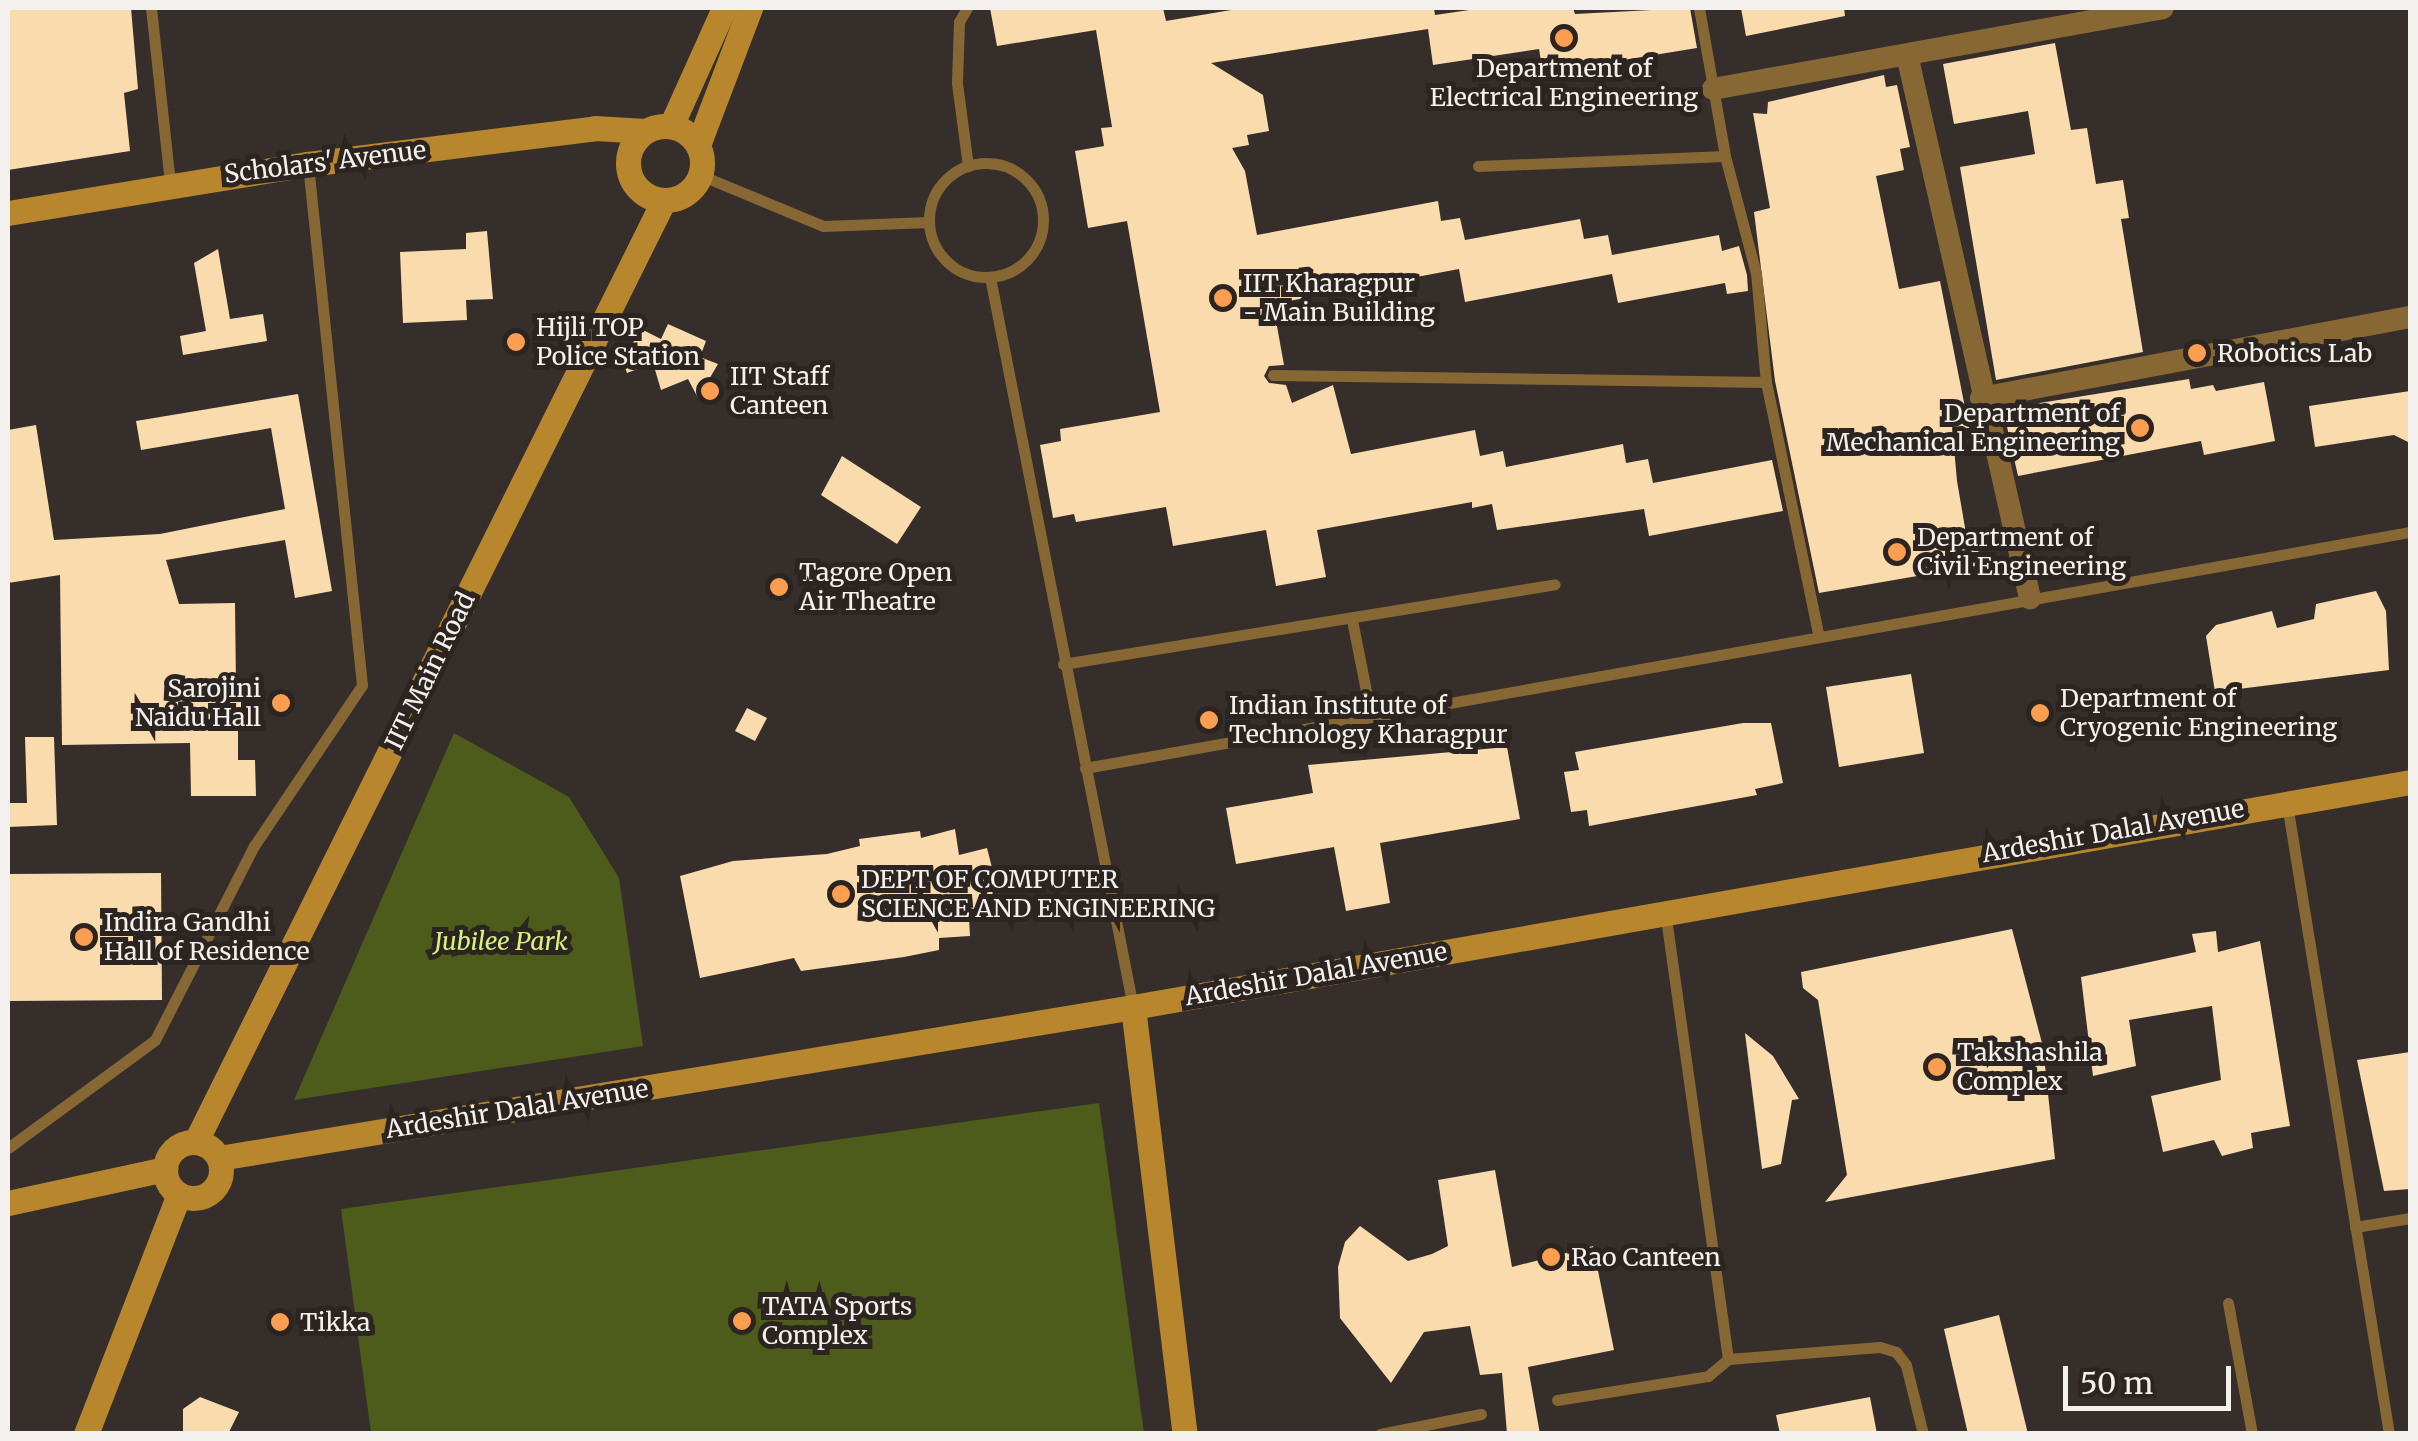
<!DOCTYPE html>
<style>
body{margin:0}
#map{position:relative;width:2418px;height:1441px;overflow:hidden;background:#352e2a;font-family:Merriweather,serif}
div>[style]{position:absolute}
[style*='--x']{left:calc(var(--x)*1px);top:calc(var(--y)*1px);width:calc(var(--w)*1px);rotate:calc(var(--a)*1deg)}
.green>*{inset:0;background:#4d5c1b}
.building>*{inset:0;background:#fadbad}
.lane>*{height:11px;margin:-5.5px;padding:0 5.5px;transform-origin:5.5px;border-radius:5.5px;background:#876835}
.lane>.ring{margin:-5.5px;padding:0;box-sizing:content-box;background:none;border:11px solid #876835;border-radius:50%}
.street>*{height:22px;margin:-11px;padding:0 11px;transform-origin:11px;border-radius:11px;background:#876835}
.secondary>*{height:25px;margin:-12.5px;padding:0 12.5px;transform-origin:12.5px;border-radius:12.5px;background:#b7862d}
.secondary>.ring{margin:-12.5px;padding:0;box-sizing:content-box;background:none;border:25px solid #b7862d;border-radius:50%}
.dots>*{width:28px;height:28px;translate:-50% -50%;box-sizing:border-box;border:5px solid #2b2420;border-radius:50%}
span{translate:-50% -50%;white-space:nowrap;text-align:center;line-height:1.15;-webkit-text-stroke:10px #2b2420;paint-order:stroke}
.poi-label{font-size:25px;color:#f4f0ed}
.left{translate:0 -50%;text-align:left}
.right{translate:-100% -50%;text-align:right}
.street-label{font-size:25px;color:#f4f0ed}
.park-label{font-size:25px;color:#d6f27f;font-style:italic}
.frame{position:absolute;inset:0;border:10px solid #f4f0ed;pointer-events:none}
.scale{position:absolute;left:2063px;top:1366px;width:168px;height:45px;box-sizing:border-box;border:5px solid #f4f0ed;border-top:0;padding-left:12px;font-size:30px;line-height:35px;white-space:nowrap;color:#f4f0ed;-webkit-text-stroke:8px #2b2420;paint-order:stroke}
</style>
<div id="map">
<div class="green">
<i style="clip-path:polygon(454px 733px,569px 797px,619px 878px,643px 1046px,294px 1100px)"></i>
<i style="clip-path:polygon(1099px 1103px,1144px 1433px,371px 1433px,341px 1209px)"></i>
</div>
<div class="building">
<i style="clip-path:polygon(8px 8px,131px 8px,138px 89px,124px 93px,130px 151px,8px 170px)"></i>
<i style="clip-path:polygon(990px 8px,1163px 8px,1166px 21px,1243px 8px,1434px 8px,1435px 15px,1483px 8px,1573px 8px,1575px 14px,1690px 8px,1697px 48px,1543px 73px,1539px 49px,1433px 65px,1428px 29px,1211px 63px,1263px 95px,1269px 131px,1247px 135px,1249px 145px,1232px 148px,1245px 171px,1257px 235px,1438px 201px,1441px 221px,1460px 218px,1465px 240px,1580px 219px,1584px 239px,1608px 235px,1612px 255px,1719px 235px,1722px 251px,1739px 246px,1747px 275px,1748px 291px,1727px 294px,1725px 283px,1618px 303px,1612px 274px,1465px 302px,1459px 269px,1273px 304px,1284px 365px,1269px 366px,1264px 376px,1269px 383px,1286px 385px,1292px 403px,1333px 385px,1351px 454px,1475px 430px,1480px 456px,1503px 451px,1506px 467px,1623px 444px,1626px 463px,1648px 459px,1653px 483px,1772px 460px,1783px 511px,1649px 536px,1644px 509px,1497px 530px,1492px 504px,1472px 508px,1472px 502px,1317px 530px,1326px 577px,1276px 586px,1266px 530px,1173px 546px,1166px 507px,1076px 522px,1074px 514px,1053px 518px,1040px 445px,1061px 441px,1060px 429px,1160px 412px,1127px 221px,1088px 228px,1075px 151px,1104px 146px,1101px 128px,1112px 127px,1096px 30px,997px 46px)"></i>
<i style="clip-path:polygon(1741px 8px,1844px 8px,1845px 16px,1746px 36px)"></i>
<i style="clip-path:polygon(2055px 43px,2071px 130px,2087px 128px,2096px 184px,2123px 180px,2129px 218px,2121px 219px,2143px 352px,1996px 380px,1960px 167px,2035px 154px,2028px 111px,1954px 124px,1943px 64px)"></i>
<i style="clip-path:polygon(1884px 75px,1886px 87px,1897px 85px,1910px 147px,1900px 149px,1904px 170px,1876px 176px,1899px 289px,1940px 281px,1970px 433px,1953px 436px,1957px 481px,1968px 545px,1977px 544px,1981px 565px,1819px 593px,1775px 381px,1754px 212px,1770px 208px,1753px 113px,1767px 114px,1768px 102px)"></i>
<i style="clip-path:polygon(487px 231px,493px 299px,466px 300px,467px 320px,403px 323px,400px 252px,466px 249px,466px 233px)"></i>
<i style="clip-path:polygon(218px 249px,230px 319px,263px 314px,267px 341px,183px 355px,180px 336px,206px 331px,194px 263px)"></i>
<i style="clip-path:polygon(668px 324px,706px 341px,700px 357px,718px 364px,698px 398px,688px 379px,661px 390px,653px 363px,627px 373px,621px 357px,643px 330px,661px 339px)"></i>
<i style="clip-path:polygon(2189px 379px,2191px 389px,2213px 385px,2216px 391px,2264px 382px,2275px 441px,2204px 455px,2201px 441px,2018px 476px,2003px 409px)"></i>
<i style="clip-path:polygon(2410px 391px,2410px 443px,2394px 435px,2315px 447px,2309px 406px)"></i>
<i style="clip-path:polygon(298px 394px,332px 591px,295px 598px,285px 540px,166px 560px,179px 604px,235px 603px,236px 685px,261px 685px,262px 699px,248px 721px,238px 721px,238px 760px,255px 760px,256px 796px,191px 796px,190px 743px,62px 745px,60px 575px,8px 583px,8px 430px,36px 425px,54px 540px,160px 534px,285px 509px,271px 428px,141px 450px,136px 421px)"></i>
<i style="clip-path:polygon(842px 456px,921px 507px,897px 544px,821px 495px)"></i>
<i style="clip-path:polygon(2376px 591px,2386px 611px,2389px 670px,2215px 692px,2206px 636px,2216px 625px,2272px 611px,2277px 628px,2314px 619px,2316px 604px)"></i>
<i style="clip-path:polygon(1911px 674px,1924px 753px,1839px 767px,1826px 687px)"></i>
<i style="clip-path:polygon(747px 708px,767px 718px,755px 741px,735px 731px)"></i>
<i style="clip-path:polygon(1743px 723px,1771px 723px,1783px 783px,1755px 789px,1757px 795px,1589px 826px,1587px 810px,1571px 812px,1564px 772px,1579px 770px,1575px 752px)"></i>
<i style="clip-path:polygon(25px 737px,54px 737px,57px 825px,8px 827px,8px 803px,27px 803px)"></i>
<i style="clip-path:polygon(1507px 747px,1520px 819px,1380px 843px,1390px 903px,1346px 911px,1334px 847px,1236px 864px,1226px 808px,1313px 793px,1308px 765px)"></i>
<i style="clip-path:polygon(955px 829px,959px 855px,987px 848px,1002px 907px,969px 918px,970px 936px,939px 938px,939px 950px,904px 957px,801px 971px,794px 958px,700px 978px,680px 876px,733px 861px,827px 854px,860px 846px,859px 839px,920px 831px,921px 838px)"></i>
<i style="clip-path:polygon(161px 873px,162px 1000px,8px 1001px,8px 874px)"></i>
<i style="clip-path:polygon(2012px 929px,2043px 1047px,2055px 1159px,1825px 1202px,1847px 1175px,1818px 1000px,1803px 988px,1801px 972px)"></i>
<i style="clip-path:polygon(2216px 931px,2218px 952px,2260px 941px,2290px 1126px,2251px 1133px,2253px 1148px,2222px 1156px,2214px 1140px,2163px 1152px,2151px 1096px,2221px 1080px,2212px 1006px,2129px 1020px,2136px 1066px,2093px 1076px,2081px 977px,2196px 952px,2192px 934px)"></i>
<i style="clip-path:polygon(1745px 1033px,1773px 1056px,1799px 1099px,1792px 1100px,1781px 1164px,1762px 1169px)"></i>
<i style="clip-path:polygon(2410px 1052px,2410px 1189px,2384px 1191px,2357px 1060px)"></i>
<i style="clip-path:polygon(1495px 1170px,1512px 1267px,1593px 1246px,1614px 1350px,1528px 1367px,1540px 1434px,1507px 1434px,1502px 1373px,1480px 1375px,1470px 1326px,1424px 1332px,1391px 1383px,1340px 1318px,1338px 1267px,1345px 1242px,1360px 1226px,1408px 1261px,1432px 1254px,1448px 1246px,1438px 1180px)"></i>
<i style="clip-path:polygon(1999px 1315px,2028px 1434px,1968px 1434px,1944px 1329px)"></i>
<i style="clip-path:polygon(200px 1397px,239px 1412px,228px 1434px,183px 1434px,183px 1409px)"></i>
<i style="clip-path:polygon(1870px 1397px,1877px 1434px,1780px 1434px,1776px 1415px)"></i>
</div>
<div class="lane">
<i style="--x:151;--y:8;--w:175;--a:83.8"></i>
<i style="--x:967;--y:8;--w:16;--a:120"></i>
<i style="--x:959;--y:22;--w:61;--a:91.9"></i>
<i style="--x:957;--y:83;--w:84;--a:82.5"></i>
<i style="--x:1699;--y:8;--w:150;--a:80"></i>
<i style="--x:1725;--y:156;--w:121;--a:75.2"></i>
<i style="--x:1756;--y:273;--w:109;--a:84.8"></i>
<i style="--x:1766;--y:382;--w:257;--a:78.3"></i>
<i class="ring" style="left:929px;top:163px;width:103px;height:103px"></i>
<i style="--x:1478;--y:166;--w:247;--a:-2.3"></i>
<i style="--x:700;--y:175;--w:133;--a:22.5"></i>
<i style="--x:823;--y:226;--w:106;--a:-2.2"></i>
<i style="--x:990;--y:277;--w:744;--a:78.92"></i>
<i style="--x:1273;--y:375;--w:493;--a:0.8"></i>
<i style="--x:1352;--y:620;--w:98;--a:78.8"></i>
<i style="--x:1063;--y:664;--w:498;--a:-9.2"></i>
<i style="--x:1085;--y:768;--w:1346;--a:-10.1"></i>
<i style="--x:2287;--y:804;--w:638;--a:80.8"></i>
<i style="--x:8;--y:1148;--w:182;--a:-36.3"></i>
<i style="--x:155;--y:1040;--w:218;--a:-63"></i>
<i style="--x:254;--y:846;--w:194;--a:-56.1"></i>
<i style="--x:362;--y:685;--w:524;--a:-95.92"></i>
<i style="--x:2355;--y:1227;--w:56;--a:-9.3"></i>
<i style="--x:2228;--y:1303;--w:133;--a:79.6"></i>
<i style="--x:1728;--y:1359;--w:152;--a:-4.5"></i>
<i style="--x:1880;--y:1347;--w:17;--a:17"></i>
<i style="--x:1896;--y:1352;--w:16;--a:52"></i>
<i style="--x:1906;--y:1365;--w:71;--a:76.2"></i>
<i style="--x:1557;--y:1400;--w:153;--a:-9"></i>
<i style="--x:1708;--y:1376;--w:26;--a:-40"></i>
<i style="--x:1728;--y:1359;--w:451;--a:-98"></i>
<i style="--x:1380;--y:1434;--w:103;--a:-11.2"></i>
</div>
<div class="street">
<i style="--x:1908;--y:59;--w:553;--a:77.25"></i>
<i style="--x:1713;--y:89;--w:457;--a:-10.2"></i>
<i style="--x:1981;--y:398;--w:437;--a:-10.7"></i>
</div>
<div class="secondary">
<i style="--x:671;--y:126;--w:129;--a:-65.8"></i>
<i class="ring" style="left:628px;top:126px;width:49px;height:49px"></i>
<i style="--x:698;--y:145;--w:147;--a:-69.2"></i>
<i style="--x:8;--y:213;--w:304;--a:-9.3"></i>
<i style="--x:308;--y:164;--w:289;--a:-7.1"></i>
<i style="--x:595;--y:128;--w:50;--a:3.4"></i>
<i style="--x:1133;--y:1007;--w:430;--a:83.1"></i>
<i style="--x:196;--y:1141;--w:1051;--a:-63.56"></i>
<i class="ring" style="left:165px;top:1142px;width:31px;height:31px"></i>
<i style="--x:219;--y:1158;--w:926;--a:-9.38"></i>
<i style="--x:1133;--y:1007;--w:1297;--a:-9.99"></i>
<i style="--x:8;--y:1203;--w:161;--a:-12.2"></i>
<i style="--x:86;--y:1434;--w:257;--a:-68.8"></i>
</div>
<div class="dots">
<i style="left:1564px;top:38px;background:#fc9e52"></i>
<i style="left:1223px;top:298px;background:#fc9e52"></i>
<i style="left:516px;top:342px;background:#fc9e52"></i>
<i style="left:2197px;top:353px;background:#fc9e52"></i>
<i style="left:710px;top:391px;background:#fc9e52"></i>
<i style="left:2140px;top:428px;background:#fc9e52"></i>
<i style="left:1897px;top:552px;background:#fc9e52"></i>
<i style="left:779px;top:587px;background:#fc9e52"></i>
<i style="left:281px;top:703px;background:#fc9e52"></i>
<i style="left:2040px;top:713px;background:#fc9e52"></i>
<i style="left:1209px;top:720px;background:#fc9e52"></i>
<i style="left:841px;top:894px;background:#fc9e52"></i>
<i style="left:84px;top:937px;background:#fc9e52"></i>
<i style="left:1937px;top:1067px;background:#fc9e52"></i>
<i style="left:1551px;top:1257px;background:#fc9e52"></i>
<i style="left:742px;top:1321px;background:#fc9e52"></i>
<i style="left:280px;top:1322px;background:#fc9e52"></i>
</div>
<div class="poi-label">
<span style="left:1564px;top:83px">Department of<br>Electrical Engineering</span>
<span class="left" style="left:1243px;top:298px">IIT Kharagpur<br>- Main Building</span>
<span class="left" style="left:536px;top:342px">Hijli TOP<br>Police Station</span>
<span class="left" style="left:2217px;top:353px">Robotics Lab</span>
<span class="left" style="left:730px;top:391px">IIT Staff<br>Canteen</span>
<span class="right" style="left:2120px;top:428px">Department of<br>Mechanical Engineering</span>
<span class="left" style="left:1917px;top:552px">Department of<br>Civil Engineering</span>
<span class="left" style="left:799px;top:587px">Tagore Open<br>Air Theatre</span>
<span class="right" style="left:261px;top:703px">Sarojini<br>Naidu Hall</span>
<span class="left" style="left:2060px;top:713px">Department of<br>Cryogenic Engineering</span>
<span class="left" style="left:1229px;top:720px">Indian Institute of<br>Technology Kharagpur</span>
<span class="left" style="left:861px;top:894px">DEPT OF COMPUTER<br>SCIENCE AND ENGINEERING</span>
<span class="left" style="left:104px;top:937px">Indira Gandhi<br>Hall of Residence</span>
<span class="left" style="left:1957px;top:1067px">Takshashila<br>Complex</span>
<span class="left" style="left:1571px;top:1257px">Rao Canteen</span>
<span class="left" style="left:762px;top:1321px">TATA Sports<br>Complex</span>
<span class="left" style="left:300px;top:1322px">Tikka</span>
</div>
<div class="street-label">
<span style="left:325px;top:162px;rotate:-7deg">Scholars' Avenue</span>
<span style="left:430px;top:671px;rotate:-64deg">IIT Main Road</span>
<span style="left:2113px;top:831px;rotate:-10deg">Ardeshir Dalal Avenue</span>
<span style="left:1316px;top:974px;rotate:-10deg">Ardeshir Dalal Avenue</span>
<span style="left:517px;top:1109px;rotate:-9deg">Ardeshir Dalal Avenue</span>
</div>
<div class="park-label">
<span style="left:501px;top:941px">Jubilee Park</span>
</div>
<div class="frame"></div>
<div class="scale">50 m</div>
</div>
